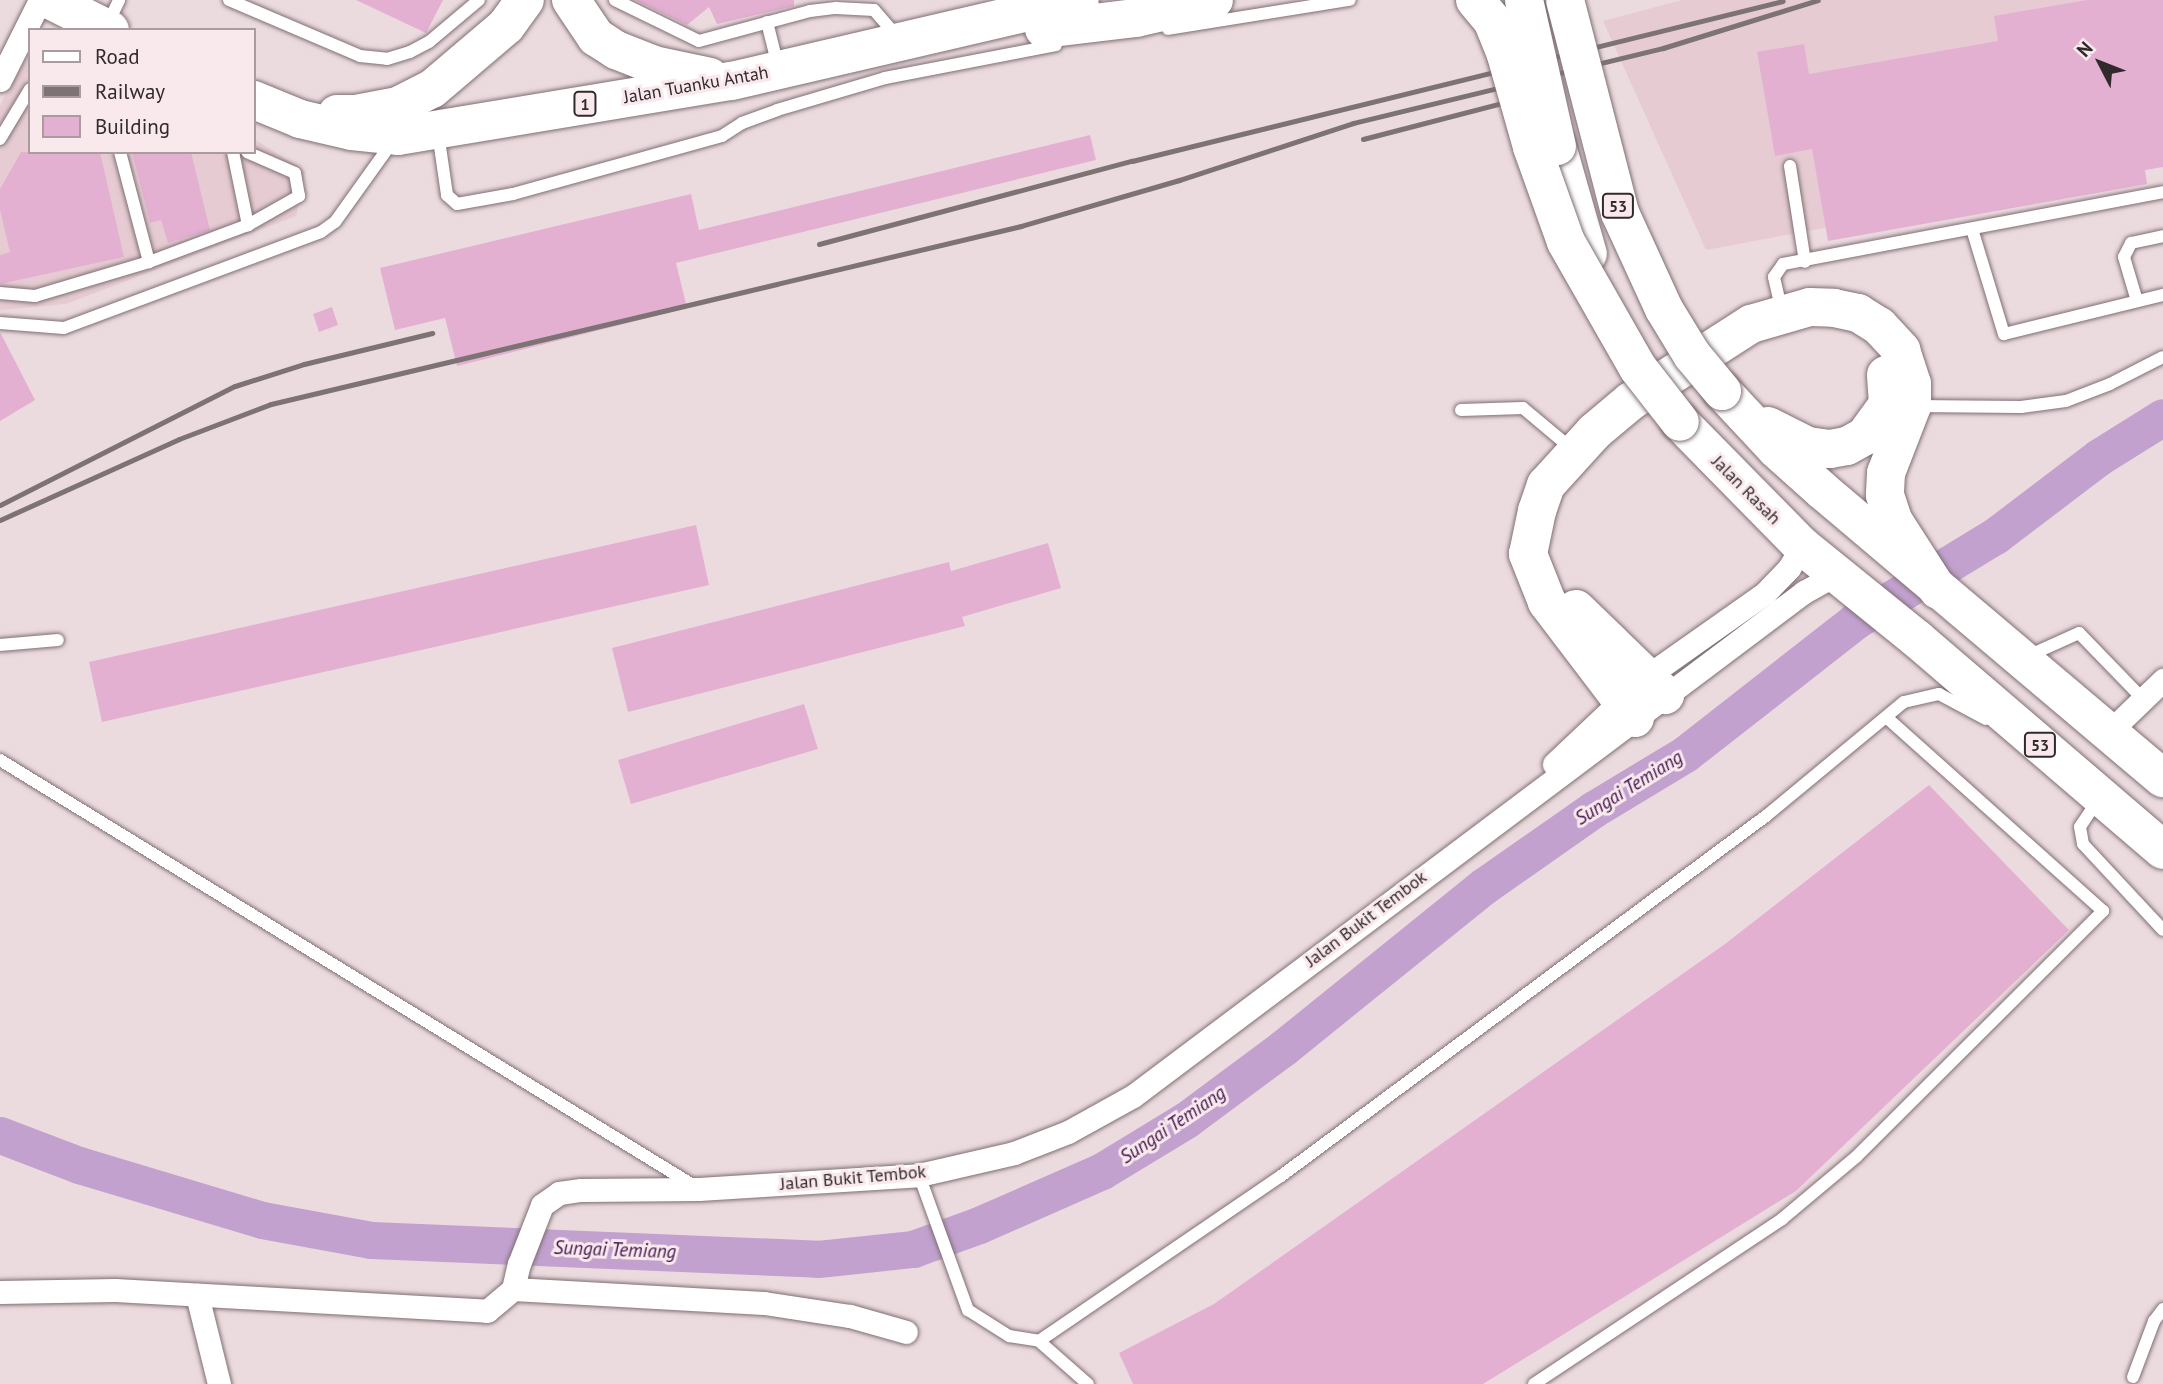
<!DOCTYPE html>
<style>
body{margin:0}
#map{position:relative;width:2163px;height:1384px;overflow:hidden;background:#ecdbde;font-family:"PT Sans",sans-serif}
div>[style]{position:absolute}
[style*='--x']{left:calc(var(--x)*1px);top:calc(var(--y)*1px);width:calc(var(--w)*1px);rotate:calc(var(--a)*1deg)}
.built>*{inset:0;background:#e6ccd2}
.river>*{height:37px;margin:-18.5px;padding:0 18.5px;transform-origin:18.5px;border-radius:18.5px;background:#c2a1cf}
.building>*{inset:0;background:#e4b0d2}
.roads{filter:drop-shadow(0 0 2px #7f6f73) drop-shadow(0 0 2px #7f6f73)}
.lane>*{height:12px;margin:-6px;padding:0 6px;transform-origin:6px;border-radius:6px;background:#fff}
.street>*{height:23px;margin:-11.5px;padding:0 11.5px;transform-origin:11.5px;border-radius:11.5px;background:#fff}
.highway>*{height:38px;margin:-19px;padding:0 19px;transform-origin:19px;border-radius:19px;background:#fff}
.rail>*{height:5px;margin:-2.5px;padding:0 2.5px;transform-origin:2.5px;border-radius:2.5px;background:#7d7274}
.bridges{filter:drop-shadow(0 0 2px #7f6f73) drop-shadow(0 0 2px #7f6f73)}
.highway-bridge>*{height:38px;margin:-19px;padding:0 19px;transform-origin:19px;border-radius:19px;background:#fff}
span{translate:-50% -50%;white-space:nowrap;text-align:center;line-height:1.15;-webkit-text-stroke:6px #f9e8ec;paint-order:stroke}
.shield-label span{padding:2px 5px;background:#f9e8ec;border:2px solid;border-radius:5px;-webkit-text-stroke-width:0}
.shield-label{font-size:16px;color:#312a2c;font-weight:700}
.street-label{font-size:18px;color:#312a2c}
.water-label{font-size:19px;color:#3e144c;font-style:italic}
.legend{position:absolute;left:28px;top:28px;width:228px;height:126px;box-sizing:border-box;background:#f9e8ec;border:2px solid #a99c9f;margin:0;padding:9px 12px;list-style:none;font-size:21px;color:#312a2c}
.legend li{display:flex;align-items:center;gap:14px;height:35px}
.legend b{width:35px;border:2px solid #a99c9f}
.north{position:absolute;left:2065px;top:28px;width:70px;height:70px;-webkit-text-stroke:5px #f9e8ec;paint-order:stroke;rotate:312deg;font-size:19px;font-weight:700;line-height:28px;text-align:center;color:#312a2c}
.north::after{content:'';display:block;margin:auto;width:24px;height:32px;background:#312a2c;clip-path:polygon(50% 0,100% 100%,50% 72%,0 100%)}
</style>
<div id="map">
<div class="built">
<i style="clip-path:polygon(1682px 0,2163px 0,2163px 165px,1706px 250px,1603px 21px)"></i>
<i style="clip-path:polygon(30px 52px,30px 152px,254px 152px,254px 139px,305px 171px,296px 216px,66px 304px,0 310px,0 105px)"></i>
</div>
<div class="river">
<i style="--x:0;--y:1135;--w:85;--a:20.8"></i>
<i style="--x:79;--y:1165;--w:191;--a:16.7"></i>
<i style="--x:262;--y:1220;--w:111;--a:10.4"></i>
<i style="--x:371;--y:1240;--w:447;--a:2.4"></i>
<i style="--x:818;--y:1259;--w:96;--a:-6"></i>
<i style="--x:913;--y:1249;--w:70;--a:-20"></i>
<i style="--x:979;--y:1225;--w:134;--a:-23.7"></i>
<i style="--x:1102;--y:1171;--w:98;--a:-31.3"></i>
<i style="--x:1186;--y:1120;--w:121;--a:-36.6"></i>
<i style="--x:1283;--y:1048;--w:258;--a:-38.9"></i>
<i style="--x:1484;--y:886;--w:134;--a:-35"></i>
<i style="--x:1594;--y:809;--w:106;--a:-31.1"></i>
<i style="--x:1685;--y:754;--w:216;--a:-38"></i>
<i style="--x:1855;--y:621;--w:164;--a:-31.3"></i>
<i style="--x:1995;--y:536;--w:131;--a:-37.2"></i>
<i style="--x:2099;--y:457;--w:75;--a:-32"></i>
</div>
<div class="building">
<i style="clip-path:polygon(356px 0,443px 0,426px 33px)"></i>
<i style="clip-path:polygon(635px 0,794px 0,794px 6px,717px 24px,709px 7px,687px 25px)"></i>
<i style="clip-path:polygon(2087px 0,2163px 0,2163px 167px,2145px 170px,2147px 184px,1828px 241px,1812px 149px,1775px 156px,1757px 52px,1804px 44px,1809px 74px,1998px 41px,1994px 16px)"></i>
<i style="clip-path:polygon(1090px 135px,1096px 160px,676px 263px,687px 308px,457px 366px,445px 318px,395px 330px,380px 268px,691px 194px,699px 230px)"></i>
<i style="clip-path:polygon(21px 152px,100px 152px,124px 257px,0 284px,0 255px,10px 252px,0 210px,0 189px)"></i>
<i style="clip-path:polygon(132px 152px,191px 152px,210px 230px,168px 243px,161px 220px,150px 223px)"></i>
<i style="clip-path:polygon(332px 307px,338px 325px,319px 332px,313px 314px)"></i>
<i style="clip-path:polygon(0 332px,35px 400px,0 421px)"></i>
<i style="clip-path:polygon(696px 525px,709px 585px,102px 722px,89px 662px)"></i>
<i style="clip-path:polygon(1048px 543px,1061px 588px,962px 617px,965px 626px,628px 712px,612px 648px,949px 562px,951px 571px)"></i>
<i style="clip-path:polygon(804px 704px,818px 749px,631px 804px,618px 760px)"></i>
<i style="clip-path:polygon(1929px 785px,2069px 930px,1796px 1191px,1483px 1384px,1133px 1384px,1119px 1353px,1214px 1304px,1725px 944px)"></i>
</div>
<div class="roads">
<div class="lane">
<i style="--x:229;--y:0;--w:142;--a:23.1"></i>
<i style="--x:360;--y:56;--w:27;--a:6"></i>
<i style="--x:387;--y:59;--w:24;--a:-17"></i>
<i style="--x:410;--y:52;--w:21;--a:-28"></i>
<i style="--x:429;--y:42;--w:65;--a:-40"></i>
<i style="--x:615;--y:0;--w:93;--a:26"></i>
<i style="--x:699;--y:41;--w:115;--a:-15.1"></i>
<i style="--x:810;--y:11;--w:26;--a:-7"></i>
<i style="--x:836;--y:8;--w:38;--a:3"></i>
<i style="--x:874;--y:10;--w:35;--a:49"></i>
<i style="--x:767;--y:22;--w:45;--a:76"></i>
<i style="--x:107;--y:25;--w:28;--a:-64"></i>
<i style="--x:1168;--y:29;--w:184;--a:-9.1"></i>
<i style="--x:438;--y:133;--w:63;--a:81.7"></i>
<i style="--x:447;--y:195;--w:13;--a:42"></i>
<i style="--x:457;--y:204;--w:57;--a:-10.1"></i>
<i style="--x:513;--y:194;--w:217;--a:-15.5"></i>
<i style="--x:722;--y:136;--w:24;--a:-33"></i>
<i style="--x:742;--y:123;--w:37;--a:-20"></i>
<i style="--x:777;--y:110;--w:113;--a:-16.5"></i>
<i style="--x:885;--y:78;--w:174;--a:-10.9"></i>
<i style="--x:0;--y:139;--w:58;--a:-59"></i>
<i style="--x:120;--y:152;--w:114;--a:75.2"></i>
<i style="--x:233;--y:152;--w:75;--a:78.4"></i>
<i style="--x:1790;--y:166;--w:97;--a:81.1"></i>
<i style="--x:1972;--y:229;--w:110;--a:73.1"></i>
<i style="--x:2004;--y:334;--w:164;--a:-13.8"></i>
<i style="--x:0;--y:293;--w:35;--a:5"></i>
<i style="--x:35;--y:296;--w:119;--a:-16.6"></i>
<i style="--x:149;--y:262;--w:106;--a:-20.5"></i>
<i style="--x:248;--y:225;--w:59;--a:-29.6"></i>
<i style="--x:299;--y:196;--w:23;--a:-100"></i>
<i style="--x:295;--y:173;--w:52;--a:-156.4"></i>
<i style="--x:2137;--y:301;--w:46;--a:-106.5"></i>
<i style="--x:2124;--y:257;--w:16;--a:-63"></i>
<i style="--x:2131;--y:243;--w:33;--a:-12"></i>
<i style="--x:1782;--y:312;--w:36;--a:-103"></i>
<i style="--x:1774;--y:277;--w:16;--a:-55"></i>
<i style="--x:1783;--y:264;--w:387;--a:-10.7"></i>
<i style="--x:0;--y:323;--w:64;--a:4.5"></i>
<i style="--x:64;--y:328;--w:274;--a:-20.5"></i>
<i style="--x:321;--y:232;--w:17;--a:-36"></i>
<i style="--x:335;--y:222;--w:100;--a:-54.4"></i>
<i style="--x:1914;--y:406;--w:107;--a:0.5"></i>
<i style="--x:2021;--y:407;--w:45;--a:-7.6"></i>
<i style="--x:2066;--y:401;--w:47;--a:-21.1"></i>
<i style="--x:2110;--y:384;--w:59;--a:-27"></i>
<i style="--x:1461;--y:410;--w:62;--a:-1.8"></i>
<i style="--x:1523;--y:408;--w:64;--a:39.9"></i>
<i style="--x:0;--y:645;--w:58;--a:-4.9"></i>
<i style="--x:2028;--y:656;--w:56;--a:-24.3"></i>
<i style="--x:2079;--y:633;--w:92;--a:45.9"></i>
<i style="--x:0;--y:760;--w:817;--a:31.53"></i>
<i style="--x:2098;--y:800;--w:32;--a:124"></i>
<i style="--x:2080;--y:827;--w:17;--a:80"></i>
<i style="--x:2083;--y:844;--w:117;--a:47.1"></i>
<i style="--x:919;--y:1175;--w:144;--a:70.1"></i>
<i style="--x:968;--y:1310;--w:49;--a:32.4"></i>
<i style="--x:1009;--y:1336;--w:30;--a:9"></i>
<i style="--x:1039;--y:1341;--w:65;--a:41.3"></i>
<i style="--x:1039;--y:1341;--w:293;--a:-34.3"></i>
<i style="--x:1281;--y:1176;--w:604;--a:-36.59"></i>
<i style="--x:1766;--y:816;--w:179;--a:-39.6"></i>
<i style="--x:1904;--y:702;--w:36;--a:-13"></i>
<i style="--x:1939;--y:694;--w:53;--a:28"></i>
<i style="--x:2133;--y:1377;--w:60;--a:-69.4"></i>
<i style="--x:2154;--y:1321;--w:15;--a:-53"></i>
<i style="--x:1534;--y:1384;--w:298;--a:-33.6"></i>
<i style="--x:1782;--y:1219;--w:97;--a:-40"></i>
<i style="--x:1856;--y:1157;--w:349;--a:-44.9"></i>
<i style="--x:2103;--y:911;--w:291;--a:-138.2"></i>
</div>
<div class="street">
<i style="--x:0;--y:80;--w:89;--a:-63.4"></i>
<i style="--x:2110;--y:731;--w:74;--a:-43.9"></i>
<i style="--x:1554;--y:764;--w:127;--a:-43.4"></i>
<i style="--x:1646;--y:677;--w:146;--a:-35.2"></i>
<i style="--x:1765;--y:593;--w:35;--a:-46"></i>
<i style="--x:1789;--y:568;--w:26;--a:-59"></i>
<i style="--x:513;--y:1289;--w:26;--a:-77"></i>
<i style="--x:519;--y:1264;--w:63;--a:-68.7"></i>
<i style="--x:542;--y:1205;--w:21;--a:-35"></i>
<i style="--x:559;--y:1193;--w:22;--a:-8"></i>
<i style="--x:581;--y:1190;--w:118;--a:-0.5"></i>
<i style="--x:699;--y:1189;--w:220;--a:-3.6"></i>
<i style="--x:919;--y:1175;--w:98;--a:-13"></i>
<i style="--x:1014;--y:1153;--w:58;--a:-21.3"></i>
<i style="--x:1068;--y:1132;--w:74;--a:-29"></i>
<i style="--x:1133;--y:1096;--w:839;--a:-36.91"></i>
<i style="--x:1804;--y:592;--w:38;--a:-29"></i>
<i style="--x:0;--y:1292;--w:115;--a:-1"></i>
<i style="--x:115;--y:1290;--w:373;--a:3.2"></i>
<i style="--x:487;--y:1311;--w:34;--a:-40"></i>
<i style="--x:513;--y:1289;--w:251;--a:3.2"></i>
<i style="--x:764;--y:1303;--w:87;--a:8.6"></i>
<i style="--x:850;--y:1316;--w:58;--a:15.9"></i>
<i style="--x:197;--y:1295;--w:92;--a:76.1"></i>
</div>
<div class="highway">
<i style="--x:50;--y:0;--w:67;--a:26.6"></i>
<i style="--x:571;--y:0;--w:45;--a:56"></i>
<i style="--x:596;--y:37;--w:24;--a:33"></i>
<i style="--x:616;--y:50;--w:41;--a:21.5"></i>
<i style="--x:654;--y:65;--w:57;--a:12.1"></i>
<i style="--x:1044;--y:29;--w:93;--a:-6.8"></i>
<i style="--x:1136;--y:18;--w:80;--a:-13"></i>
<i style="--x:254;--y:100;--w:50;--a:22.4"></i>
<i style="--x:300;--y:119;--w:53;--a:13"></i>
<i style="--x:352;--y:131;--w:46;--a:6.2"></i>
<i style="--x:398;--y:136;--w:338;--a:-9.4"></i>
<i style="--x:732;--y:81;--w:357;--a:-13.1"></i>
<i style="--x:337;--y:114;--w:19;--a:0"></i>
<i style="--x:356;--y:114;--w:43;--a:-10.8"></i>
<i style="--x:398;--y:106;--w:38;--a:-27"></i>
<i style="--x:432;--y:89;--w:97;--a:-40.4"></i>
<i style="--x:506;--y:26;--w:32;--a:-54"></i>
<i style="--x:1557;--y:146;--w:112;--a:74"></i>
<i style="--x:1722;--y:391;--w:79;--a:47"></i>
<i style="--x:1776;--y:449;--w:63;--a:41.8"></i>
<i style="--x:1823;--y:491;--w:445;--a:40.2"></i>
<i style="--x:1680;--y:422;--w:174;--a:45.5"></i>
<i style="--x:1802;--y:546;--w:148;--a:39"></i>
<i style="--x:1917;--y:639;--w:324;--a:40.6"></i>
<i style="--x:1768;--y:426;--w:45;--a:26.6"></i>
<i style="--x:1808;--y:446;--w:22;--a:8"></i>
<i style="--x:1830;--y:449;--w:17;--a:-10"></i>
<i style="--x:1847;--y:446;--w:21;--a:-29"></i>
<i style="--x:1865;--y:436;--w:39;--a:-54"></i>
<i style="--x:1888;--y:404;--w:29;--a:-94"></i>
<i style="--x:1576;--y:609;--w:124;--a:44"></i>
<i style="--x:1635;--y:718;--w:146;--a:-127.2"></i>
<i style="--x:1547;--y:602;--w:52;--a:-111.6"></i>
<i style="--x:1528;--y:554;--w:44;--a:-78.2"></i>
<i style="--x:1537;--y:511;--w:28;--a:-71"></i>
<i style="--x:1546;--y:485;--w:72;--a:-47.8"></i>
<i style="--x:1594;--y:432;--w:48;--a:-40"></i>
<i style="--x:1631;--y:401;--w:143;--a:-32.7"></i>
<i style="--x:1751;--y:324;--w:61;--a:-16.1"></i>
<i style="--x:1810;--y:307;--w:24;--a:2"></i>
<i style="--x:1834;--y:308;--w:25;--a:12"></i>
<i style="--x:1858;--y:313;--w:25;--a:32"></i>
<i style="--x:1879;--y:326;--w:33;--a:47"></i>
<i style="--x:1901;--y:350;--w:36;--a:72"></i>
<i style="--x:1912;--y:384;--w:22;--a:90"></i>
<i style="--x:1912;--y:406;--w:72;--a:111.2"></i>
<i style="--x:1886;--y:473;--w:22;--a:93"></i>
<i style="--x:1885;--y:495;--w:26;--a:72"></i>
<i style="--x:1893;--y:520;--w:83;--a:57.3"></i>
</div>
</div>
<div class="rail">
<i style="--x:1363;--y:139;--w:196;--a:-14.5"></i>
<i style="--x:819;--y:244;--w:324;--a:-14.9"></i>
<i style="--x:1132;--y:161;--w:670;--a:-13.81"></i>
<i style="--x:0;--y:505;--w:263;--a:-26.9"></i>
<i style="--x:235;--y:386;--w:72;--a:-17.7"></i>
<i style="--x:304;--y:364;--w:132;--a:-13.6"></i>
<i style="--x:0;--y:520;--w:196;--a:-24.3"></i>
<i style="--x:179;--y:439;--w:98;--a:-20.8"></i>
<i style="--x:271;--y:404;--w:771;--a:-13.35"></i>
<i style="--x:1021;--y:226;--w:165;--a:-16.2"></i>
<i style="--x:1179;--y:180;--w:183;--a:-18.1"></i>
<i style="--x:1353;--y:123;--w:319;--a:-13.6"></i>
<i style="--x:1663;--y:48;--w:162;--a:-17.2"></i>
</div>
<div class="bridges">
<div class="highway-bridge">
<i style="--x:1475;--y:0;--w:26;--a:50"></i>
<i style="--x:1492;--y:20;--w:38;--a:68"></i>
<i style="--x:1506;--y:55;--w:96;--a:74.2"></i>
<i style="--x:1532;--y:147;--w:101;--a:70.3"></i>
<i style="--x:1566;--y:242;--w:145;--a:60.3"></i>
<i style="--x:1638;--y:368;--w:68;--a:52.1"></i>
<i style="--x:1524;--y:0;--w:150;--a:77.3"></i>
<i style="--x:1565;--y:0;--w:220;--a:75.5"></i>
<i style="--x:1620;--y:213;--w:106;--a:65.4"></i>
<i style="--x:1664;--y:309;--w:54;--a:58.7"></i>
<i style="--x:1692;--y:355;--w:47;--a:50.2"></i>
</div>
</div>
<div class="shield-label">
<span style="left:585px;top:104px">1</span>
<span style="left:1618px;top:206px">53</span>
<span style="left:2040px;top:745px">53</span>
</div>
<div class="street-label">
<span style="left:696px;top:85px;rotate:-10deg">Jalan Tuanku Antah</span>
<span style="left:1746px;top:490px;rotate:45deg">Jalan Rasah</span>
<span style="left:1366px;top:919px;rotate:-37deg">Jalan Bukit Tembok</span>
<span style="left:853px;top:1178px;rotate:-5deg">Jalan Bukit Tembok</span>
</div>
<div class="water-label">
<span style="left:1629px;top:788px;rotate:-32deg">Sungai Temiang</span>
<span style="left:1173px;top:1125px;rotate:-34deg">Sungai Temiang</span>
<span style="left:615px;top:1250px;rotate:2deg">Sungai Temiang</span>
</div>
<ul class="legend">
<li><b style="height:9px;background:#fff"></b>Road</li>
<li><b style="height:9px;background:#7d7274"></b>Railway</li>
<li><b style="height:19px;background:#e4b0d2"></b>Building</li>
</ul>
<div class="north">N</div>
</div>
